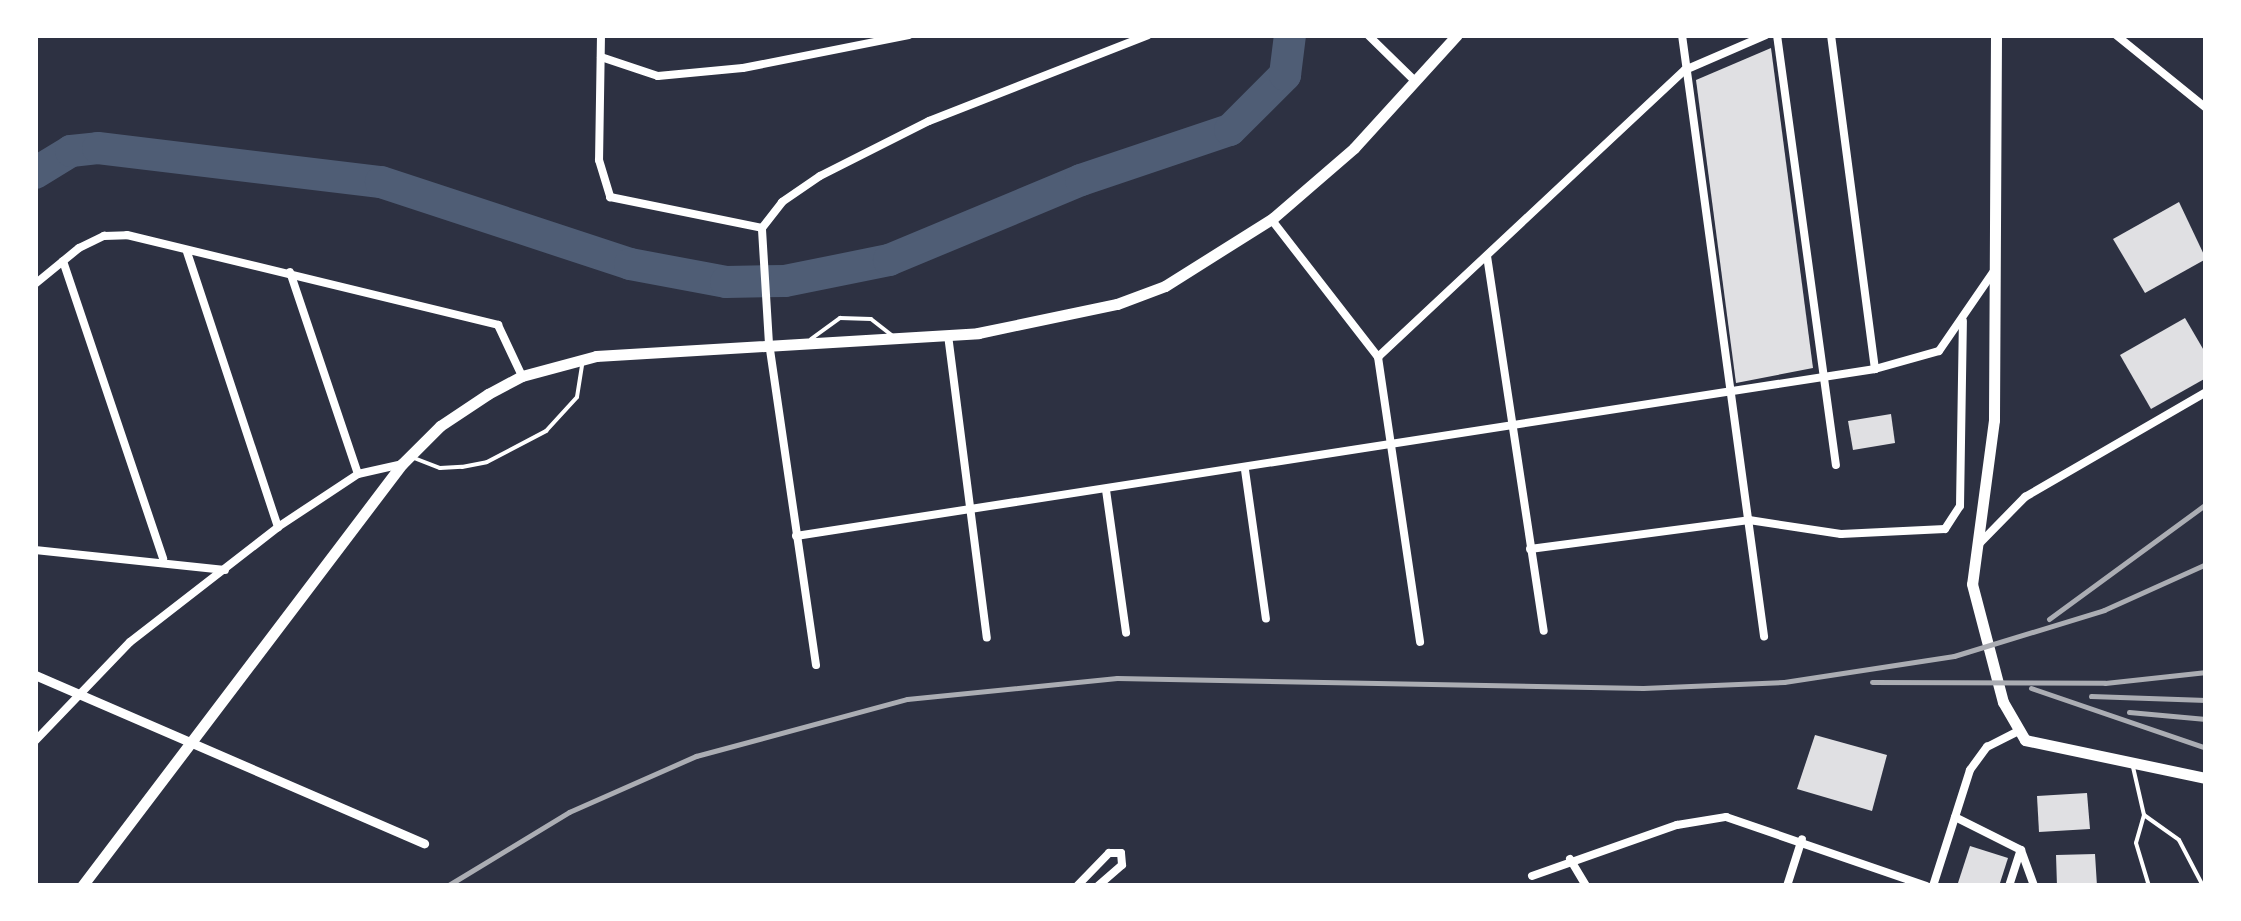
<!DOCTYPE html>
<style>
body{margin:0}
#map{position:relative;width:2241px;height:921px;overflow:hidden;background:#2d3142;font-family:Barlow,sans-serif}
div>[style]{position:absolute}
[style*='--x']{left:calc(var(--x)*1px);top:calc(var(--y)*1px);width:calc(var(--w)*1px);rotate:calc(var(--a)*1deg)}
.river>*{height:32px;margin:-16px;padding:0 16px;transform-origin:16px;border-radius:16px;background:#4f5d75}
.building>*{inset:0;background:#e0e0e3}
.service>*{height:4px;margin:-2px;padding:0 2px;transform-origin:2px;border-radius:2px;background:#fff}
.minor>*{height:8px;margin:-4px;padding:0 4px;transform-origin:4px;border-radius:4px;background:#fff}
.tertiary>*{height:9px;margin:-4.5px;padding:0 4.5px;transform-origin:4.5px;border-radius:4.5px;background:#fff}
.primary>*{height:11px;margin:-5.5px;padding:0 5.5px;transform-origin:5.5px;border-radius:5.5px;background:#fff}
.rail>*{height:5px;margin:-2.5px;padding:0 2.5px;transform-origin:2.5px;border-radius:2.5px;background:#abadb3}
span{translate:-50% -50%;white-space:nowrap;text-align:center;line-height:1.15;-webkit-text-stroke:9px #fff;paint-order:stroke}
.frame{position:absolute;inset:0;border:38px solid #fff;pointer-events:none}
</style>
<div id="map">
<div class="river">
<i style="--x:35;--y:173;--w:42;--a:-31.4"></i>
<i style="--x:71;--y:151;--w:27;--a:-6"></i>
<i style="--x:98;--y:148;--w:285;--a:6.9"></i>
<i style="--x:381;--y:182;--w:262;--a:18.2"></i>
<i style="--x:630;--y:264;--w:98;--a:10.6"></i>
<i style="--x:726;--y:282;--w:59;--a:-1"></i>
<i style="--x:785;--y:281;--w:106;--a:-11.4"></i>
<i style="--x:889;--y:260;--w:208;--a:-22.6"></i>
<i style="--x:1081;--y:180;--w:157;--a:-18.6"></i>
<i style="--x:1230;--y:130;--w:78;--a:-45"></i>
<i style="--x:1285;--y:75;--w:40;--a:-82.9"></i>
</div>
<div class="building">
<i style="clip-path:polygon(1771px 48px,1813px 368px,1736px 383px,1696px 80px)"></i>
<i style="clip-path:polygon(2179px 202px,2206px 259px,2145px 293px,2113px 239px)"></i>
<i style="clip-path:polygon(2185px 318px,2206px 354px,2206px 378px,2151px 409px,2120px 355px)"></i>
<i style="clip-path:polygon(1891px 414px,1895px 443px,1853px 450px,1848px 421px)"></i>
<i style="clip-path:polygon(1815px 735px,1887px 755px,1872px 811px,1797px 789px)"></i>
<i style="clip-path:polygon(2087px 793px,2090px 829px,2039px 832px,2037px 796px)"></i>
<i style="clip-path:polygon(1970px 846px,2008px 858px,1999px 886px,1957px 886px)"></i>
<i style="clip-path:polygon(2095px 854px,2097px 886px,2057px 886px,2056px 855px)"></i>
</div>
<div class="service">
<i style="--x:811;--y:339;--w:36;--a:-36"></i>
<i style="--x:840;--y:318;--w:31;--a:2"></i>
<i style="--x:871;--y:319;--w:28;--a:38"></i>
<i style="--x:414;--y:458;--w:28;--a:21"></i>
<i style="--x:440;--y:468;--w:22;--a:-3"></i>
<i style="--x:462;--y:467;--w:25;--a:-11"></i>
<i style="--x:487;--y:462;--w:67;--a:-27.7"></i>
<i style="--x:546;--y:431;--w:46;--a:-47.6"></i>
<i style="--x:577;--y:397;--w:36;--a:-81"></i>
<i style="--x:2133;--y:767;--w:49;--a:77.1"></i>
<i style="--x:2144;--y:815;--w:43;--a:35.5"></i>
<i style="--x:2179;--y:840;--w:52;--a:62.4"></i>
<i style="--x:2144;--y:815;--w:29;--a:106"></i>
<i style="--x:2136;--y:843;--w:45;--a:73.2"></i>
</div>
<div class="minor">
<i style="--x:601;--y:35;--w:125;--a:90.9"></i>
<i style="--x:599;--y:160;--w:39;--a:73"></i>
<i style="--x:610;--y:197;--w:155;--a:11.5"></i>
<i style="--x:1368;--y:35;--w:67;--a:44.4"></i>
<i style="--x:1682;--y:35;--w:607;--a:82.23"></i>
<i style="--x:1777;--y:35;--w:434;--a:82.2"></i>
<i style="--x:1831;--y:35;--w:337;--a:82.5"></i>
<i style="--x:2116;--y:35;--w:116;--a:39"></i>
<i style="--x:601;--y:57;--w:60;--a:18.4"></i>
<i style="--x:658;--y:76;--w:85;--a:-5.4"></i>
<i style="--x:743;--y:68;--w:169;--a:-11.2"></i>
<i style="--x:1271;--y:219;--w:175;--a:52.2"></i>
<i style="--x:1378;--y:357;--w:288;--a:81.6"></i>
<i style="--x:187;--y:252;--w:290;--a:71.7"></i>
<i style="--x:1487;--y:256;--w:379;--a:81.4"></i>
<i style="--x:63;--y:261;--w:314;--a:71.4"></i>
<i style="--x:290;--y:272;--w:213;--a:71.4"></i>
<i style="--x:35;--y:284;--w:57;--a:-39.3"></i>
<i style="--x:79;--y:248;--w:28;--a:-26"></i>
<i style="--x:104;--y:236;--w:23;--a:-2"></i>
<i style="--x:127;--y:235;--w:382;--a:13.6"></i>
<i style="--x:498;--y:325;--w:56;--a:64.8"></i>
<i style="--x:948;--y:335;--w:305;--a:82.7"></i>
<i style="--x:1378;--y:357;--w:420;--a:-43.1"></i>
<i style="--x:1685;--y:70;--w:88;--a:-23.4"></i>
<i style="--x:1245;--y:470;--w:150;--a:82"></i>
<i style="--x:1106;--y:490;--w:144;--a:82"></i>
<i style="--x:796;--y:536;--w:1092;--a:-8.8"></i>
<i style="--x:1875;--y:369;--w:66;--a:-15.7"></i>
<i style="--x:1939;--y:351;--w:97;--a:-55.5"></i>
<i style="--x:1979;--y:544;--w:66;--a:-45.6"></i>
<i style="--x:2025;--y:497;--w:209;--a:-30.1"></i>
<i style="--x:1530;--y:549;--w:221;--a:-7.5"></i>
<i style="--x:1749;--y:520;--w:93;--a:8.7"></i>
<i style="--x:1841;--y:534;--w:104;--a:-2.8"></i>
<i style="--x:1945;--y:529;--w:27;--a:-57"></i>
<i style="--x:1960;--y:506;--w:185;--a:-89.1"></i>
<i style="--x:35;--y:550;--w:191;--a:6"></i>
<i style="--x:816;--y:665;--w:324;--a:-98.3"></i>
<i style="--x:769;--y:344;--w:116;--a:-93.5"></i>
<i style="--x:762;--y:228;--w:33;--a:-52"></i>
<i style="--x:782;--y:202;--w:46;--a:-34.4"></i>
<i style="--x:820;--y:176;--w:122;--a:-26.8"></i>
<i style="--x:929;--y:121;--w:235;--a:-21.4"></i>
<i style="--x:35;--y:741;--w:137;--a:-46.2"></i>
<i style="--x:130;--y:642;--w:187;--a:-37.8"></i>
<i style="--x:278;--y:527;--w:96;--a:-33.5"></i>
<i style="--x:358;--y:474;--w:45;--a:-12.8"></i>
<i style="--x:1955;--y:817;--w:74;--a:26.6"></i>
<i style="--x:2021;--y:850;--w:38;--a:70"></i>
<i style="--x:1570;--y:859;--w:31;--a:59"></i>
<i style="--x:1532;--y:876;--w:154;--a:-19.4"></i>
<i style="--x:1677;--y:825;--w:50;--a:-9.3"></i>
<i style="--x:1726;--y:817;--w:212;--a:19"></i>
<i style="--x:1077;--y:886;--w:46;--a:-45.9"></i>
<i style="--x:1109;--y:853;--w:12;--a:0"></i>
<i style="--x:1121;--y:853;--w:12;--a:85"></i>
<i style="--x:1122;--y:865;--w:32;--a:139"></i>
<i style="--x:1787;--y:886;--w:49;--a:-72.3"></i>
<i style="--x:1933;--y:886;--w:122;--a:-72.3"></i>
<i style="--x:1970;--y:770;--w:29;--a:-54"></i>
<i style="--x:1987;--y:747;--w:34;--a:-27"></i>
<i style="--x:2009;--y:886;--w:38;--a:-72"></i>
</div>
<div class="tertiary">
<i style="--x:35;--y:675;--w:424;--a:23.4"></i>
</div>
<div class="primary">
<i style="--x:1996;--y:35;--w:385;--a:90.3"></i>
<i style="--x:1994;--y:420;--w:165;--a:97.6"></i>
<i style="--x:1972;--y:584;--w:122;--a:75.3"></i>
<i style="--x:2003;--y:702;--w:44;--a:59.9"></i>
<i style="--x:2025;--y:740;--w:185;--a:11.9"></i>
<i style="--x:82;--y:886;--w:530;--a:-52.83"></i>
<i style="--x:402;--y:464;--w:54;--a:-45"></i>
<i style="--x:440;--y:426;--w:58;--a:-33.7"></i>
<i style="--x:488;--y:394;--w:38;--a:-28"></i>
<i style="--x:522;--y:376;--w:77;--a:-15.1"></i>
<i style="--x:596;--y:356;--w:383;--a:-3.4"></i>
<i style="--x:978;--y:333;--w:142;--a:-11.8"></i>
<i style="--x:1117;--y:304;--w:51;--a:-20.6"></i>
<i style="--x:1165;--y:286;--w:128;--a:-32.2"></i>
<i style="--x:1273;--y:218;--w:107;--a:-40.8"></i>
<i style="--x:1354;--y:148;--w:153;--a:-47.7"></i>
</div>
<div class="rail">
<i style="--x:2049;--y:619;--w:195;--a:-36.2"></i>
<i style="--x:1872;--y:682;--w:233;--a:0.2"></i>
<i style="--x:2105;--y:683;--w:102;--a:-6.2"></i>
<i style="--x:2031;--y:688;--w:185;--a:18.9"></i>
<i style="--x:2091;--y:696;--w:115;--a:2"></i>
<i style="--x:2129;--y:712;--w:77;--a:5.2"></i>
<i style="--x:447;--y:886;--w:143;--a:-31.2"></i>
<i style="--x:569;--y:812;--w:139;--a:-23.8"></i>
<i style="--x:696;--y:756;--w:219;--a:-15.1"></i>
<i style="--x:907;--y:699;--w:211;--a:-5.7"></i>
<i style="--x:1117;--y:678;--w:526;--a:1.09"></i>
<i style="--x:1643;--y:688;--w:141;--a:-2.4"></i>
<i style="--x:1784;--y:682;--w:172;--a:-8.7"></i>
<i style="--x:1954;--y:656;--w:157;--a:-17"></i>
<i style="--x:2104;--y:610;--w:112;--a:-24.3"></i>
</div>
<div class="frame"></div>
</div>
